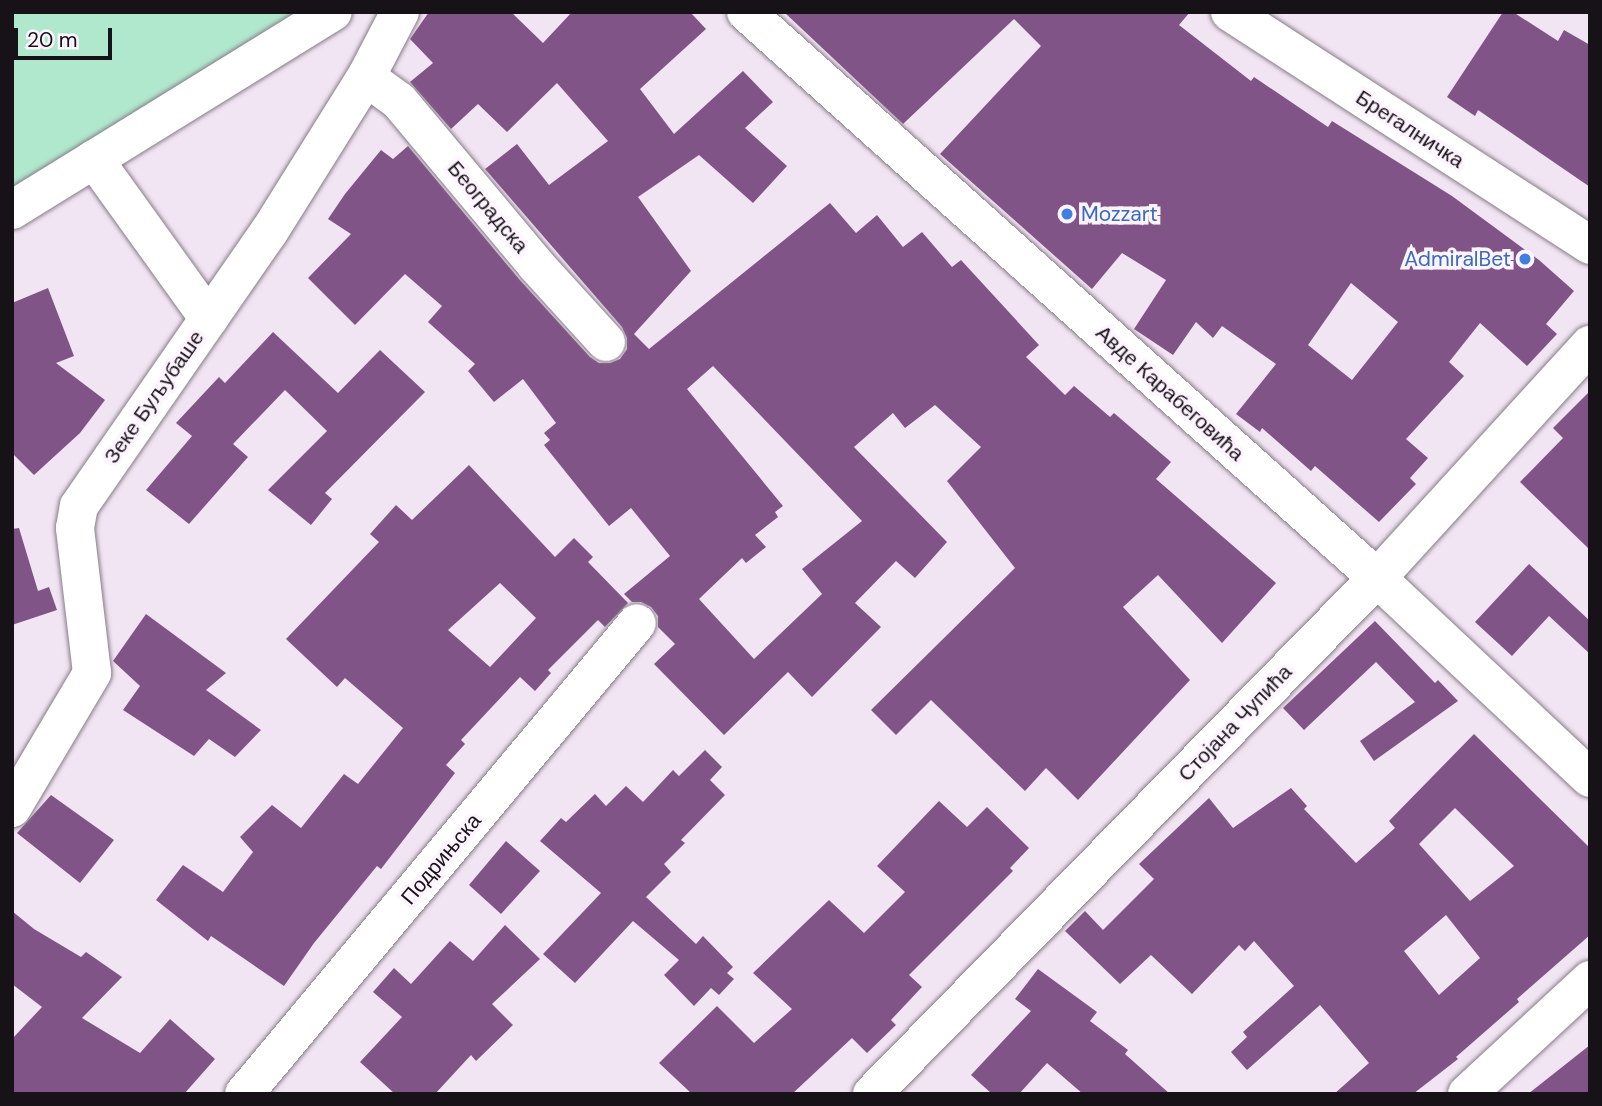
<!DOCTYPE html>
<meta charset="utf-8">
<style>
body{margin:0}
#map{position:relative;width:1602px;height:1106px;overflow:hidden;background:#f2e5f3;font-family:"DM Sans",sans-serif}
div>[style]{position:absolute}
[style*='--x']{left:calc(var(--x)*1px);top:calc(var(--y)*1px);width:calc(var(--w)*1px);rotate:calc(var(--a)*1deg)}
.green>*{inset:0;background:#b0e8ce}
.building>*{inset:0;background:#815487}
.roads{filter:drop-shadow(0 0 2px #867b87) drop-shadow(0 0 2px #867b87)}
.minor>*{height:38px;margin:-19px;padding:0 19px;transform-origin:19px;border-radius:19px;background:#fff}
.dots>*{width:19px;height:19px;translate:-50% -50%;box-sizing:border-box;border:4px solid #fef4ff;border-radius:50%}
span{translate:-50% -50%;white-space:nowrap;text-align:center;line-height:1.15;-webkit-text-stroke:7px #fef4ff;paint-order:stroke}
.street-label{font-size:21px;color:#161217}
.shop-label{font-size:21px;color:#366cbe}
.left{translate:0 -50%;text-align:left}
.right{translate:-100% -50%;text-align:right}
.frame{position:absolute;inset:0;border:14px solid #161217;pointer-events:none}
.scale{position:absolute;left:14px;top:28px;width:98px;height:32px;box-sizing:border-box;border:4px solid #161217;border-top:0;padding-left:9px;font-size:21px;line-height:24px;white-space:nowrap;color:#161217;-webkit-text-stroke:5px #fef4ff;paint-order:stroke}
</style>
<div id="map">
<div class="green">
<i style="clip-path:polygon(12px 12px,305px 12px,12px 195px)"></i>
</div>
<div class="building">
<i style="clip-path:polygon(evenodd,429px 12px,511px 12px,543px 43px,572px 12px,690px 12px,706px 29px,640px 89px,674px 134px,743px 71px,773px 102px,745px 128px,787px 166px,753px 203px,699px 155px,638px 197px,691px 271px,634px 334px,649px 349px,830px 203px,856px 233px,877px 215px,903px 247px,922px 232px,952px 267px,961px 260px,1039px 345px,1026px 357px,1065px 395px,1074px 386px,1110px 417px,1114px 413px,1171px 462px,1156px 479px,1276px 583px,1222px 643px,1158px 575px,1123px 607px,1190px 680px,1078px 800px,1046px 768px,1025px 791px,931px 700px,896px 735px,871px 710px,1015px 568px,947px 481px,981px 447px,935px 405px,905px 428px,893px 413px,854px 447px,947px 542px,915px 578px,896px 561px,855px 603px,881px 627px,812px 697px,788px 672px,724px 735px,654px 664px,675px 644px,658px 627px,658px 616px,651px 607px,641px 602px,632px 602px,624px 594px,670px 556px,631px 508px,609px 526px,544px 445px,550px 440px,544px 433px,556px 423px,523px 379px,494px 402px,468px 371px,475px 364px,428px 322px,442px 306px,405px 274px,355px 325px,308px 278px,351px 234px,328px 219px,345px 194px,381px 150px,393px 159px,408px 146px,519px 279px,590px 357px,599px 363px,610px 363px,620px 359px,627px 349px,627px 338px,622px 327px,485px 169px,517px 144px,549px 185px,608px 141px,557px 83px,507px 132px,478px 104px,451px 129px,410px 82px,433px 63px,410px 39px,429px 12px,713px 366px,862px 521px,802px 569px,822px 594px,754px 659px,699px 599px,742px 558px,746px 563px,766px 547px,755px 535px,778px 517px,775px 512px,783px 506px,687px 389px,713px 366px)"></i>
<i style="clip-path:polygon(evenodd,784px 12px,1190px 12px,1179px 25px,1251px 81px,1254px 77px,1328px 127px,1332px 121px,1452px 196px,1539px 260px,1574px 291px,1546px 324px,1557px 334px,1527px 366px,1480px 323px,1449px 362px,1464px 376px,1406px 439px,1428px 458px,1410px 478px,1416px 484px,1379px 522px,1315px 466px,1311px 471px,1262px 428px,1260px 432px,1236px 414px,1276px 364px,1222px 326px,1213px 338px,1196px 322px,1173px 355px,1134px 329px,1166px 280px,1122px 253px,1092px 289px,940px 154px,1041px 46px,1014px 19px,903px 124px,784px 12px,1351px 283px,1398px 322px,1352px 380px,1308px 345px,1351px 283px)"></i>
<i style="clip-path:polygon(1503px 12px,1513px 12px,1558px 41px,1564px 30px,1590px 45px,1590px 187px,1478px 110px,1475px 116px,1447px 97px)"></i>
<i style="clip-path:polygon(48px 288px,74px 356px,56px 363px,105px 400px,80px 433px,34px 475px,12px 453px,12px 303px)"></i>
<i style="clip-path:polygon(273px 332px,338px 393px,380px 350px,425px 392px,325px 493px,332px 499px,311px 525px,268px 490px,327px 431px,285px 390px,233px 444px,248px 457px,189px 524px,146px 490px,192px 436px,176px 423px,219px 377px,225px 383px)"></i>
<i style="clip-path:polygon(1590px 391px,1590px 550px,1520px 482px,1563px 438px,1553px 428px)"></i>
<i style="clip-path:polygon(evenodd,469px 465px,555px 557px,574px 538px,593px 557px,588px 562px,628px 603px,605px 627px,598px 620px,548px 670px,551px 673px,535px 691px,520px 677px,461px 740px,465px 744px,446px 765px,455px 773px,381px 869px,377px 866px,314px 943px,284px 986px,211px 936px,208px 941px,156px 900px,183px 865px,223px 892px,253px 852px,240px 837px,272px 805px,301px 828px,344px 774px,358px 784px,403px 728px,345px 678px,337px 687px,286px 639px,379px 542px,370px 534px,396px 505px,412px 520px,469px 465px,500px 583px,536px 618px,490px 667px,448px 630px,500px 583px)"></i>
<i style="clip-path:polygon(19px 528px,38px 591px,49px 587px,57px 610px,12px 625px,12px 529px)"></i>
<i style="clip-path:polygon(1529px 564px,1590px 621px,1590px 654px,1549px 616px,1512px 656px,1475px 622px)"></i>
<i style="clip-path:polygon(146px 614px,226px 673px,206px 690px,261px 730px,235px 757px,209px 739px,194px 756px,123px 710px,140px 686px,113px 661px)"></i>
<i style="clip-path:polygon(1375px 621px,1435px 683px,1438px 680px,1458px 701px,1374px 761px,1360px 741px,1415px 702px,1376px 662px,1304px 730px,1283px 708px)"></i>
<i style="clip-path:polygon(evenodd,1474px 734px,1590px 848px,1590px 935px,1517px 999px,1519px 1002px,1456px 1057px,1458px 1059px,1413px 1094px,1334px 1094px,1369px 1063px,1320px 1005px,1247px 1070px,1231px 1052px,1247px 1037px,1243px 1032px,1294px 986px,1254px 941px,1245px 951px,1239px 945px,1192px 994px,1151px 955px,1120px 984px,1065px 931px,1085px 911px,1103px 930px,1154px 879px,1139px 864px,1209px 798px,1233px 828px,1291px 788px,1307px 806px,1304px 809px,1356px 863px,1395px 828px,1389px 821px,1474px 734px,1455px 808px,1514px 866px,1470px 901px,1419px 844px,1455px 808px,1474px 734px,1446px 915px,1480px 958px,1439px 995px,1404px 951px,1446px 915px)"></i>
<i style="clip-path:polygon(705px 750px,722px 767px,710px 780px,725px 795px,681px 840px,685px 843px,664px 864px,671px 872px,646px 897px,696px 944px,703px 936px,733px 967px,727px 973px,734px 979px,719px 995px,711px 988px,694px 1006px,664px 975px,679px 960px,633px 921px,575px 983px,543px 954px,601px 893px,540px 841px,561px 818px,566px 822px,595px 794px,606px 806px,626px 786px,643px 802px,673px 770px,679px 776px)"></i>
<i style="clip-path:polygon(51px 795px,114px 840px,80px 883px,17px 833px)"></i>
<i style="clip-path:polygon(939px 801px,967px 827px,987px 807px,1029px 848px,1010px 868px,1013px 871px,909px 975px,922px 987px,891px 1020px,896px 1025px,867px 1053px,852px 1038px,792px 1094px,692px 1094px,659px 1063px,717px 1006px,754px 1043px,792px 1009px,753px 973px,829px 900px,864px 933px,905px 892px,877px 866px)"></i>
<i style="clip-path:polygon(506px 841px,540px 871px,501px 914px,469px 885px)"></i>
<i style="clip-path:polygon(12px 911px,34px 929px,81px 957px,86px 952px,122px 977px,82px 1018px,140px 1053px,170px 1019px,215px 1059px,184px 1094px,12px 1094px,12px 1039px,42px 1007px,12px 984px)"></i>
<i style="clip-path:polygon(505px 925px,540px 959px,492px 1004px,513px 1025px,476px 1061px,471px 1055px,435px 1094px,395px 1094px,360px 1062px,402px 1017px,373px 992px,394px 968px,411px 984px,450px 941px,473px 961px)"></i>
<i style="clip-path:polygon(1038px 969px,1097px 1012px,1090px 1021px,1128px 1050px,1125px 1054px,1170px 1094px,1083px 1094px,1047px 1063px,1019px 1094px,992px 1094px,971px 1075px,1031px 1011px,1015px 999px)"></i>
<i style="clip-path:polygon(1590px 1045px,1590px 1094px,1528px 1094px)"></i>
</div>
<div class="roads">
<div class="minor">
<i style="--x:746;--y:12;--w:848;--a:41.89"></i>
<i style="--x:1377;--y:578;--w:292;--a:43.2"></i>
<i style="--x:1230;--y:12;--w:429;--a:32.9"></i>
<i style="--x:366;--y:77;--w:41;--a:36"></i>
<i style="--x:399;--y:101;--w:214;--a:50.1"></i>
<i style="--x:536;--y:265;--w:104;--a:47.7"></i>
<i style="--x:94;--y:159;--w:197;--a:54.3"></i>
<i style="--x:12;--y:210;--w:377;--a:-31.7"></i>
<i style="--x:12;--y:808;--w:157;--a:-59.3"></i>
<i style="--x:92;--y:673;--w:146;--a:-96.7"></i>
<i style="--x:75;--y:528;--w:22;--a:-80"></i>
<i style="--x:79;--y:506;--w:333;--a:-55.3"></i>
<i style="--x:269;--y:232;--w:183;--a:-58"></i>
<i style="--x:366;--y:77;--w:73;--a:-62.4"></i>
<i style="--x:244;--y:1094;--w:613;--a:-50.16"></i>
<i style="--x:872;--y:1094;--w:722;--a:-45.62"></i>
<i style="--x:1377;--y:578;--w:316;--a:-47.6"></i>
<i style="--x:1467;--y:1094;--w:168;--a:-42.8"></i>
</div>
</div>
<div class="dots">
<i style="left:1067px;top:214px;background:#3f7fe0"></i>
<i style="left:1525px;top:259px;background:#3f7fe0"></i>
</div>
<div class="street-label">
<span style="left:1410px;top:129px;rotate:33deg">Брегалничка</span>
<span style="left:488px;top:207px;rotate:50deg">Београдска</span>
<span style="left:1170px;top:393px;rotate:42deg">Авде Карабеговића</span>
<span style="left:154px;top:397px;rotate:-55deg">Зеке Буљубаше</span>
<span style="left:1235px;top:723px;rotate:-46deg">Стојана Чупића</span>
<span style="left:441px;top:859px;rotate:-50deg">Подрињска</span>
</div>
<div class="shop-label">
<span class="left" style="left:1081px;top:214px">Mozzart</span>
<span class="right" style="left:1511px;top:259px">AdmiralBet</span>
</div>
<div class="frame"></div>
<div class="scale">20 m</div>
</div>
